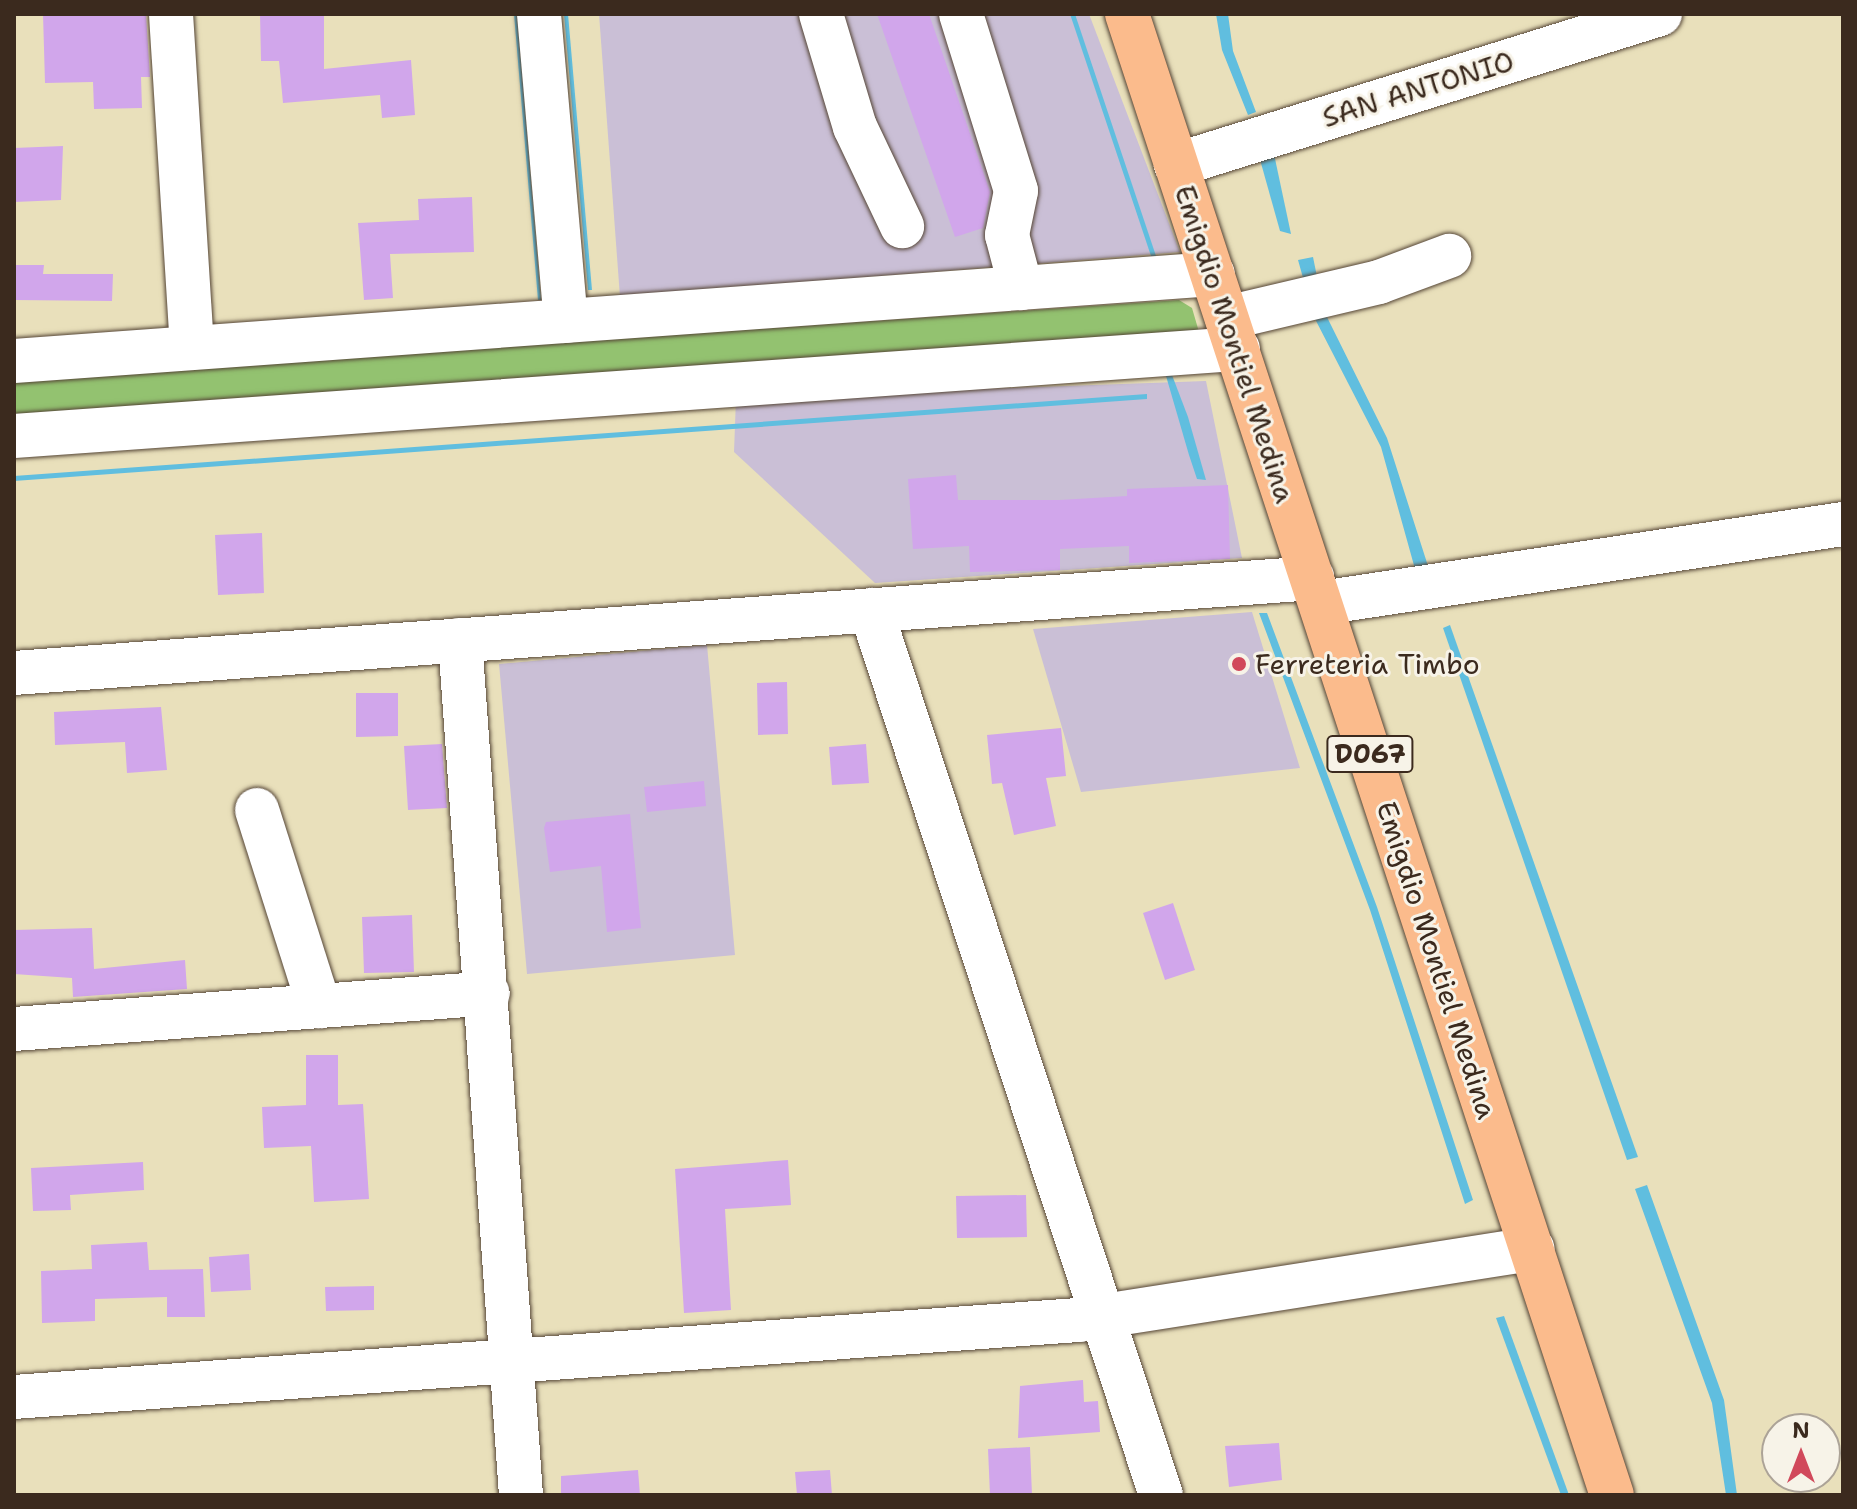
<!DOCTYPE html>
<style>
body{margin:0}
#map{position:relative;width:1857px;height:1509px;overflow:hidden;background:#e9e0bb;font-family:"Shantell Sans",sans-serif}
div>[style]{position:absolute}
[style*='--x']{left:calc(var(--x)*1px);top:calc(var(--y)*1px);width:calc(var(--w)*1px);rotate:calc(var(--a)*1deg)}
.industrial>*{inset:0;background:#cabfd6}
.green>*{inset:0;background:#93c270}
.water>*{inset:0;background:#60bedf}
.building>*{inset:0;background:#d1a6eb}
.roads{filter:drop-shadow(0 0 2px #554536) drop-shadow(0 0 2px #554536)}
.minor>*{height:44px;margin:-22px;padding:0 22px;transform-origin:22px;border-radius:22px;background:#fff}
.major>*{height:44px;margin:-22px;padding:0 22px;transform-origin:22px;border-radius:22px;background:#fbbb8c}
.dots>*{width:22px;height:22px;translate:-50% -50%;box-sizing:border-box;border:4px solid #f7f3e8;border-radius:50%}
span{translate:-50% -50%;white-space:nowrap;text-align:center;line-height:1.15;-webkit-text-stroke:6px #f7f3e8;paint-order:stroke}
.shield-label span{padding:2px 6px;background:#f7f3e8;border:2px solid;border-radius:6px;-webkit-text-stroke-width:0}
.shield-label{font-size:26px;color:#3b2a1e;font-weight:700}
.street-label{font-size:28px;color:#3b2a1e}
.poi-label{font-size:28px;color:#3b2a1e}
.left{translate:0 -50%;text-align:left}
.frame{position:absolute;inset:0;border:16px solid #3b2a1e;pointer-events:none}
.north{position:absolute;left:1761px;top:1413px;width:80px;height:80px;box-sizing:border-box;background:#f7f3e8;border:2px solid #aca397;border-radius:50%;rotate:0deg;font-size:22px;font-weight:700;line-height:32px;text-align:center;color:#3b2a1e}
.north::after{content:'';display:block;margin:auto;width:28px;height:36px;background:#d1495b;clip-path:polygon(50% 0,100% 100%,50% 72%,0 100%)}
</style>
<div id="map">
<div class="industrial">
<i style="clip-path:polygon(599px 14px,1089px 14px,1180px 252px,620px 297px)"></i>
<i style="clip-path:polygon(1206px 381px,1242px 558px,875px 583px,734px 452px,736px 398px)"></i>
<i style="clip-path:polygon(1252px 612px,1300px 768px,1081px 792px,1033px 629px)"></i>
<i style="clip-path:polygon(707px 645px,735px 955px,527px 974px,499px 664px)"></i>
</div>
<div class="green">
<i style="clip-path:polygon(1179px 300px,1192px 308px,1199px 332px,14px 423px,14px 380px)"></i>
</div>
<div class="water">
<i style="clip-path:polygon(514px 14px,517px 14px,541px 300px,538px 300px)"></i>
<i style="clip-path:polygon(564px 14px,568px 14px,592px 290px,588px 290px)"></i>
<i style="clip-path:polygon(1070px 14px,1075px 14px,1156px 256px,1151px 256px)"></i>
<i style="clip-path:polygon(1216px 14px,1228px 14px,1233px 51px,1256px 112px,1248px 115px,1222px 50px)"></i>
<i style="clip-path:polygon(1274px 154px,1291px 234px,1280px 231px,1259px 156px)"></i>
<i style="clip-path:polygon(1313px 257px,1324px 311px,1387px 438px,1428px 566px,1415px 569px,1381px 447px,1314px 317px,1298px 260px)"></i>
<i style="clip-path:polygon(1172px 375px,1188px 417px,1206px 480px,1197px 479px,1189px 455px,1166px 376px)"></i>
<i style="clip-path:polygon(1147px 394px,1147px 399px,14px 481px,14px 476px)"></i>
<i style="clip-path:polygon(1259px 613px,1267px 613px,1377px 907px,1473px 1200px,1465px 1204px,1370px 910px)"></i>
<i style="clip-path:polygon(1450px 625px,1638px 1157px,1627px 1160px,1443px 628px)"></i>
<i style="clip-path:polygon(1647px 1185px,1724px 1400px,1737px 1495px,1726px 1495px,1712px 1403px,1635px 1189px)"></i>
<i style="clip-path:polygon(1504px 1316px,1569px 1495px,1561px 1495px,1496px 1318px)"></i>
</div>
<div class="building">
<i style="clip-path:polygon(43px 14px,146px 14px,150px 77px,141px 77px,142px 108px,94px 109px,93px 82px,45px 83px)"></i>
<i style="clip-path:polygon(260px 14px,324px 14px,324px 69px,411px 60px,415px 115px,382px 118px,380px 95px,283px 103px,279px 61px,261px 61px)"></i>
<i style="clip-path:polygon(877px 14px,929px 14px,990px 192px,983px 228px,955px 237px)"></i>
<i style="clip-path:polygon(63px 146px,61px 200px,14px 202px,14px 148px)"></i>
<i style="clip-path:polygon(472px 197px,474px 252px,390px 254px,393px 298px,364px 300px,358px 223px,419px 220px,418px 199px)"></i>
<i style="clip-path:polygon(14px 265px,44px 265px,43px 274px,113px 274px,112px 301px,14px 300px)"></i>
<i style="clip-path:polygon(956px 475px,958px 500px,1059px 500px,1127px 496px,1127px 489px,1228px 485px,1230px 559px,1129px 563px,1129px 546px,1060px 549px,1060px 570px,970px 572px,969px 546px,913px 549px,908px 479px)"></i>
<i style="clip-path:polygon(262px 533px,264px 593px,218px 595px,215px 535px)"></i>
<i style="clip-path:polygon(787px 682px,788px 734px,758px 735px,757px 683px)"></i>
<i style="clip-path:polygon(356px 693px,398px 693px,398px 736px,356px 737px)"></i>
<i style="clip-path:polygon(161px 707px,167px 770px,127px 773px,125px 742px,55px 745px,54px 712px)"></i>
<i style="clip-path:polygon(1061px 728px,1066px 776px,1046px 778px,1056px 826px,1014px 835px,1002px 783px,992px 784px,987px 735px)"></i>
<i style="clip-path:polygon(442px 744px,447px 808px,408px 810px,404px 746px)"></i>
<i style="clip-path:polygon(866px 744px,869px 783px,832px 785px,829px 747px)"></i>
<i style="clip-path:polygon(704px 781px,706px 806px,647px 812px,644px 787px)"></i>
<i style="clip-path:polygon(630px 814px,641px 928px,607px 932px,601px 866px,550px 872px,544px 828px,546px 822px)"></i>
<i style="clip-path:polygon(1173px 903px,1195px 970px,1165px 980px,1143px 913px)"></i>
<i style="clip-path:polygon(412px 915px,414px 972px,364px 973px,362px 917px)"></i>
<i style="clip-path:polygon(92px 928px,94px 969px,185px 960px,187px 989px,73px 997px,72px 978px,14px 974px,14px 930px)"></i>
<i style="clip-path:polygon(306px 1055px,338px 1055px,338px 1105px,363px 1104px,369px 1199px,314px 1202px,311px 1146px,264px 1148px,262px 1107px,306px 1105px)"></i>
<i style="clip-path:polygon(788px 1160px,791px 1205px,725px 1209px,731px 1310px,684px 1313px,675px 1169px)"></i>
<i style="clip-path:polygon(143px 1162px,144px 1190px,70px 1195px,71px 1210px,33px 1211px,31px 1168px)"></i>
<i style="clip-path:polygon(1026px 1195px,1027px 1237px,957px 1238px,956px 1196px)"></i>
<i style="clip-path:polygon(147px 1242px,149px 1270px,203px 1269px,205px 1317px,167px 1317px,167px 1297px,95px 1299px,95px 1321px,42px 1323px,41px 1271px,92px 1269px,91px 1245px)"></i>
<i style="clip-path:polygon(249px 1254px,251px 1290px,211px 1292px,209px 1257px)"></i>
<i style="clip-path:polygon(374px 1286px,374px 1310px,326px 1311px,325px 1287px)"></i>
<i style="clip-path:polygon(1083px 1380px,1084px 1402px,1098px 1401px,1100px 1432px,1018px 1438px,1020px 1386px)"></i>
<i style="clip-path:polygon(1279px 1443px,1282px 1480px,1229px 1487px,1225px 1446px)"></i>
<i style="clip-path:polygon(1030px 1447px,1032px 1495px,990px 1495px,988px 1449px)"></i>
<i style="clip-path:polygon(638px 1470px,640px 1495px,561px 1495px,561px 1476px)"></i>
<i style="clip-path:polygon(830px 1470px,832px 1495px,797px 1495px,795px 1472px)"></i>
</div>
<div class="roads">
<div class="minor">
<i style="--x:171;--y:14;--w:334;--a:86.4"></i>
<i style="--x:539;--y:14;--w:308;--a:85"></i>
<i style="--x:821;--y:14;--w:118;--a:73.3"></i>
<i style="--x:855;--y:127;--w:110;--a:64.6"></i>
<i style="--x:961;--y:14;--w:185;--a:72.7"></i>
<i style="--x:1016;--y:191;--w:45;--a:101.6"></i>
<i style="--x:1007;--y:235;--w:55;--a:75.2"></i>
<i style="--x:1176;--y:165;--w:507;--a:-17.33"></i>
<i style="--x:1227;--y:318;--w:156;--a:-13.3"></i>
<i style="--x:1379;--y:282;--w:75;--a:-20.4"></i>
<i style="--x:14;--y:361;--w:1202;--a:-4.15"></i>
<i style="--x:14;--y:436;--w:1227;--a:-4.07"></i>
<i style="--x:1321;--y:603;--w:528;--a:-8.61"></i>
<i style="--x:871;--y:610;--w:931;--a:71.86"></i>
<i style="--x:460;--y:640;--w:857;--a:85.92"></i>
<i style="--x:14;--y:673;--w:1302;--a:-4.18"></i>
<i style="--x:257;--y:810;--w:206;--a:72.4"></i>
<i style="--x:14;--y:1029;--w:475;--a:-4.3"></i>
<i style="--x:14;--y:1397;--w:1067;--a:-4.14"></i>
<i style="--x:1078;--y:1320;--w:460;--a:-8.9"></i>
</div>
<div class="major">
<i style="--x:1127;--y:14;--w:1558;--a:71.87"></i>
</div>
</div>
<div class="dots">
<i style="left:1239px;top:664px;background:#d1495b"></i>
</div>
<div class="shield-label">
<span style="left:1370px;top:754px">D067</span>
</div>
<div class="street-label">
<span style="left:1418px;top:89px;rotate:-17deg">SAN ANTONIO</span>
<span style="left:1235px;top:344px;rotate:72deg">Emigdio Montiel Medina</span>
<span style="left:1437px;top:960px;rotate:72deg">Emigdio Montiel Medina</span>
</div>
<div class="poi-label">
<span class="left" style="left:1255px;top:664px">Ferreteria Timbo</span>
</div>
<div class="frame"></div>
<div class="north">N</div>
</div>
